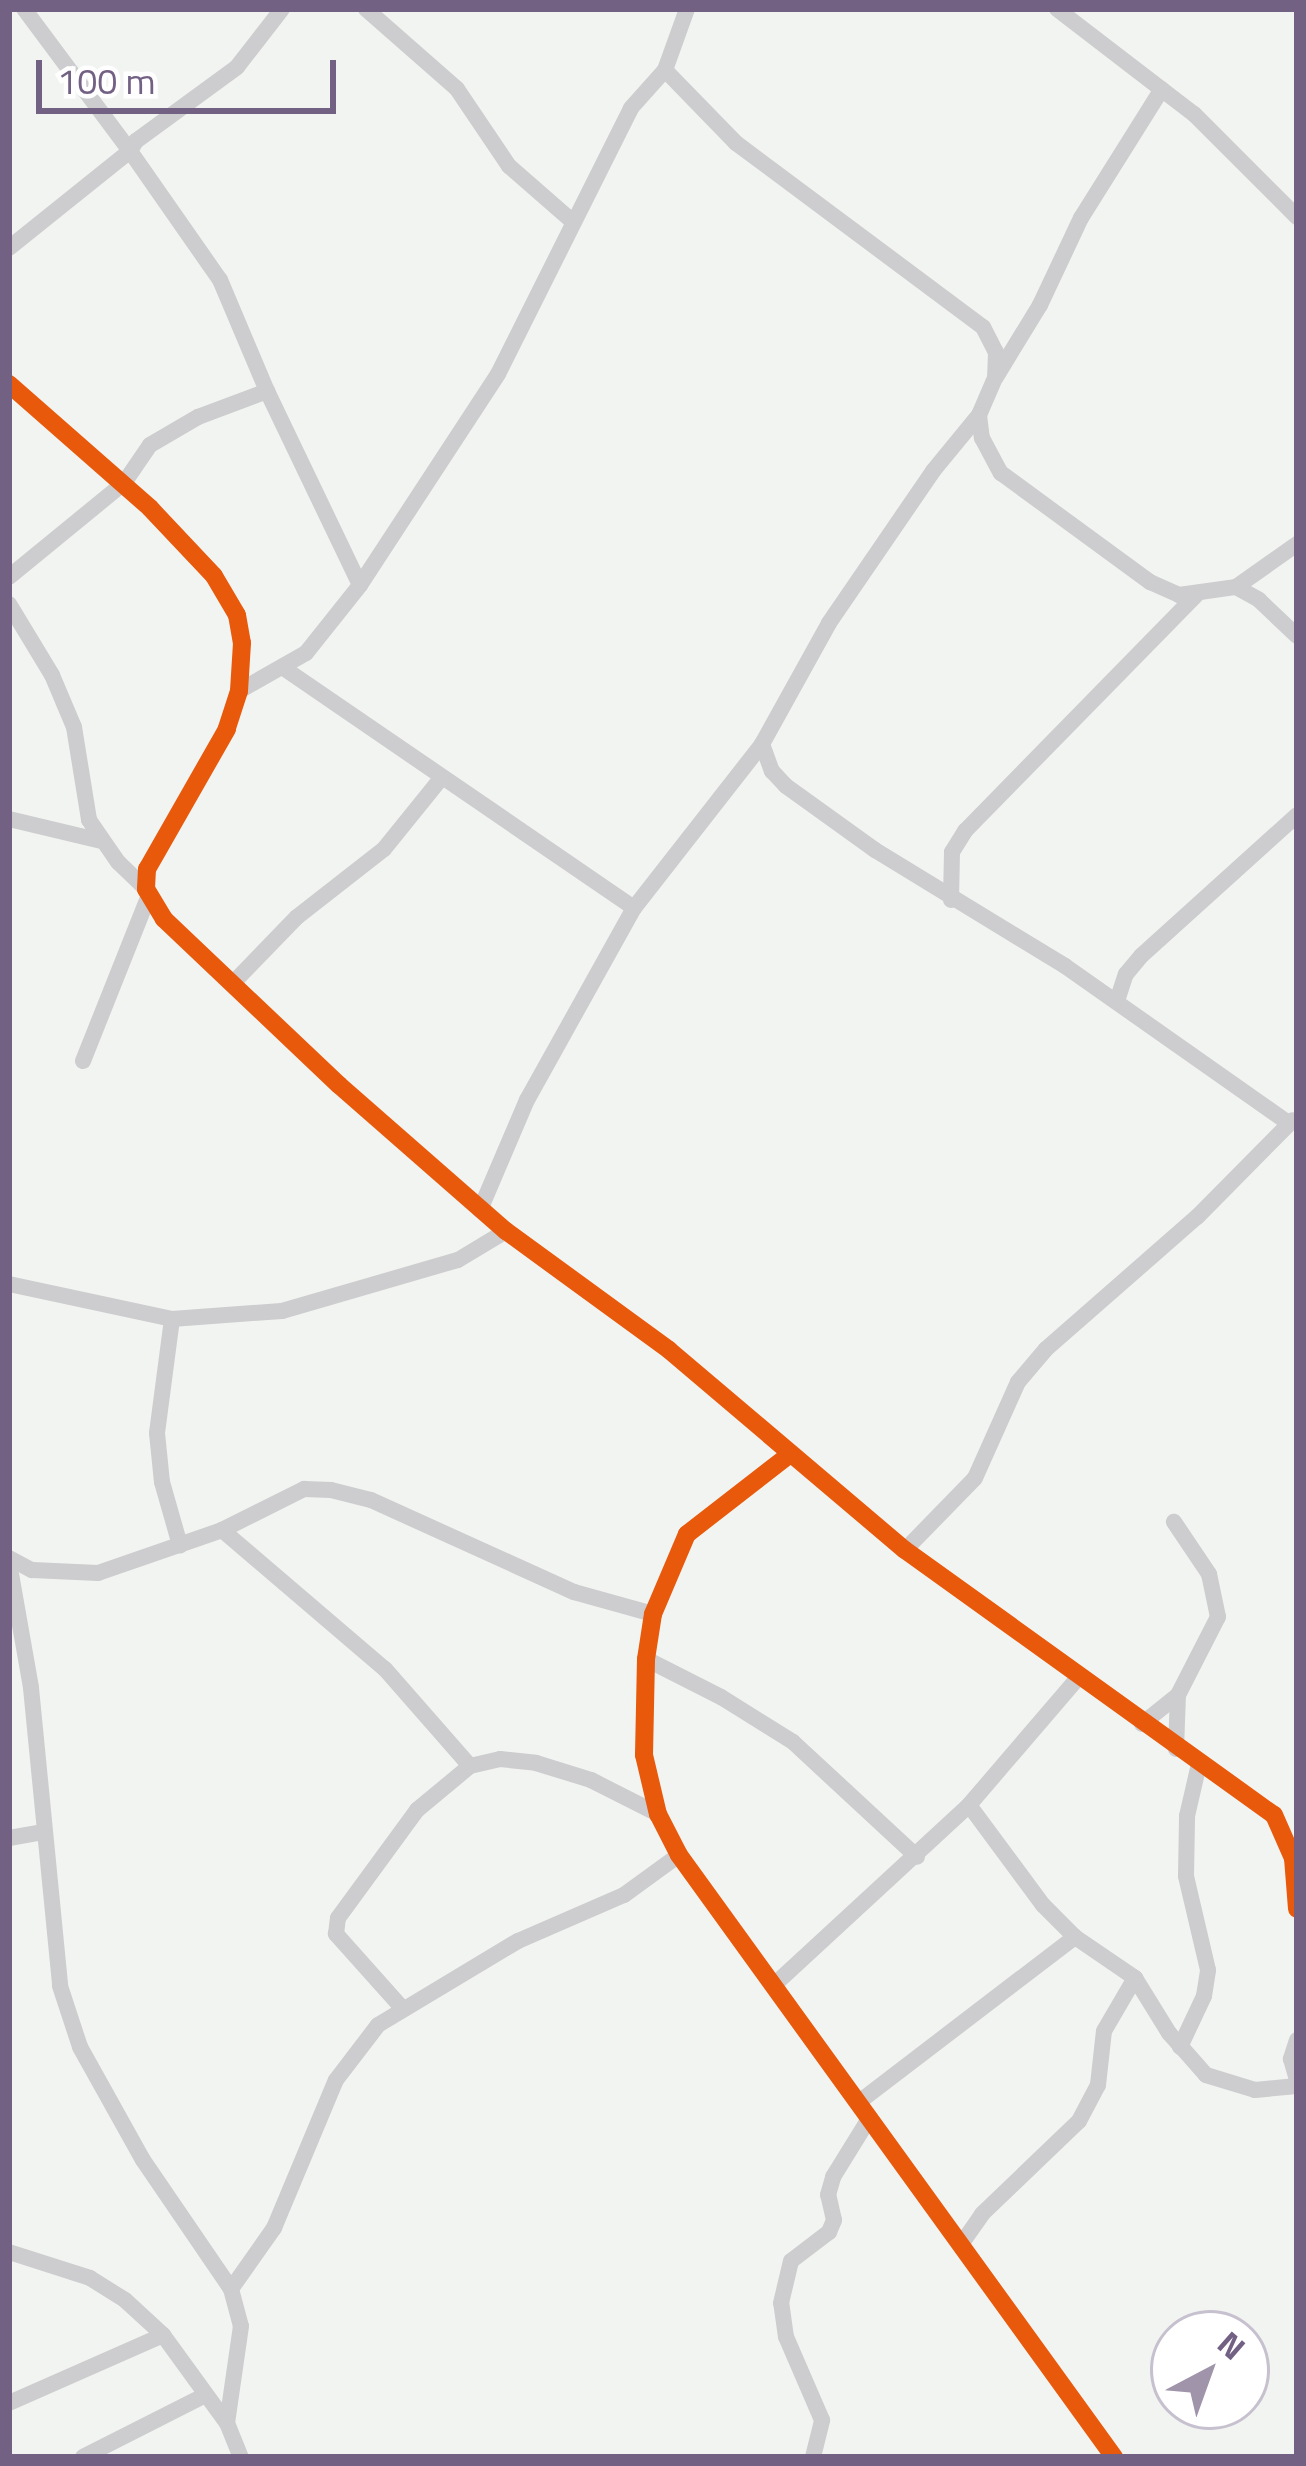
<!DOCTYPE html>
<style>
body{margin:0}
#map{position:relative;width:1306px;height:2466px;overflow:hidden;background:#f1f4f1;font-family:"Titillium Web",sans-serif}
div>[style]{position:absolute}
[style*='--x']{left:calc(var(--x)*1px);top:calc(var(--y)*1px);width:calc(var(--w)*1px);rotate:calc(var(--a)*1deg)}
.street>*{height:16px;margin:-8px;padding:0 8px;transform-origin:8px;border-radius:8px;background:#cdccce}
.cycleway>*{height:18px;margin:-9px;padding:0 9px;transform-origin:9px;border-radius:9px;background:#e8590c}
span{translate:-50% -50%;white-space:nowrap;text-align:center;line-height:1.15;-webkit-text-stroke:12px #fff;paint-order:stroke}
.frame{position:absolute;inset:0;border:12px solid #736184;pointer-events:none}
.north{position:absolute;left:1150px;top:2310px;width:120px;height:120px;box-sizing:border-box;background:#fff;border:3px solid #c7c0ce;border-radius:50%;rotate:41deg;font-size:33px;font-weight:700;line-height:48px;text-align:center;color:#736184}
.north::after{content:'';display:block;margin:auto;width:42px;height:54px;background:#9f94aa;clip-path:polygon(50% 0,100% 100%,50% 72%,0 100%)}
.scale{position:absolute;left:36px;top:60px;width:300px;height:54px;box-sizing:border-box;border:6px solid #736184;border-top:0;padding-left:15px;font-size:36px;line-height:42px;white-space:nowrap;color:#736184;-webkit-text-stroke:9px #fff;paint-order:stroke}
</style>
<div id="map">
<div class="street">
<i style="--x:366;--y:9;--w:121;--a:41.3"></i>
<i style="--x:457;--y:89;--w:93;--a:56"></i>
<i style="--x:509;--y:166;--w:84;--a:41.1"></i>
<i style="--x:1057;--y:9;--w:173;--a:37.5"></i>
<i style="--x:1194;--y:114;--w:146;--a:45"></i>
<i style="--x:665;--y:70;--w:102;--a:45.8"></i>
<i style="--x:736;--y:143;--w:308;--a:36.7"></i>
<i style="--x:983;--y:327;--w:28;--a:63"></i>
<i style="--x:996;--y:352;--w:26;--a:92"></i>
<i style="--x:995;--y:378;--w:40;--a:113.4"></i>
<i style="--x:979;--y:415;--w:23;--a:83"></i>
<i style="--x:982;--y:438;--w:40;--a:62"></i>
<i style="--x:1001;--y:473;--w:185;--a:36.2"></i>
<i style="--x:1150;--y:582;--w:32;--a:24"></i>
<i style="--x:1179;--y:595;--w:58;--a:-8"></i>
<i style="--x:1236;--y:587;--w:26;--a:29"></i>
<i style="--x:1259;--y:600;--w:52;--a:43.5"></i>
<i style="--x:9;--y:248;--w:155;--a:-38.7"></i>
<i style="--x:130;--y:151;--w:177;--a:-126.7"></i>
<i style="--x:996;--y:377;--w:84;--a:-58.6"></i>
<i style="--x:1040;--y:305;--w:96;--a:-64.8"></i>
<i style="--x:1081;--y:218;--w:152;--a:-57.9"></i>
<i style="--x:9;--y:384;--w:188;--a:41.3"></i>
<i style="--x:150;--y:508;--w:93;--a:46.7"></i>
<i style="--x:214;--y:576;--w:45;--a:59.5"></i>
<i style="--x:237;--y:615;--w:28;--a:80"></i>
<i style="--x:242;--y:643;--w:48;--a:93.6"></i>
<i style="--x:239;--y:691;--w:40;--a:108"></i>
<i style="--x:227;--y:729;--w:161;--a:119.7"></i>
<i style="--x:147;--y:869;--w:20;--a:93"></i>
<i style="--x:146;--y:889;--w:35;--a:59"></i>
<i style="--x:164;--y:919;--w:241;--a:43.5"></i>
<i style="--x:339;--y:1085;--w:222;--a:41.2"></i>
<i style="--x:506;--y:1231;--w:202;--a:36.1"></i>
<i style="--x:669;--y:1350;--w:309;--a:40.3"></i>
<i style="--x:905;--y:1550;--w:454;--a:35.7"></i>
<i style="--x:1274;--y:1815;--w:47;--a:66.2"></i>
<i style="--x:1293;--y:1858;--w:51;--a:85.5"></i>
<i style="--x:267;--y:391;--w:215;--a:64.4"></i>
<i style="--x:9;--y:577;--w:149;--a:-39.3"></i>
<i style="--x:124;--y:483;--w:46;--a:-55.6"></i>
<i style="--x:150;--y:445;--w:56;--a:-30.3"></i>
<i style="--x:198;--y:417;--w:74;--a:-20.6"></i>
<i style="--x:267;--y:391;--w:121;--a:-112.9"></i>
<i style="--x:220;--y:280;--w:157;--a:-124.9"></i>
<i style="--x:130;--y:151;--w:12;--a:-59"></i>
<i style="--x:136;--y:141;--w:125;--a:-36.2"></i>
<i style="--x:237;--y:67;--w:73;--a:-52.2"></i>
<i style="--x:1236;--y:587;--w:75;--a:-35.2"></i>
<i style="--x:9;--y:604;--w:83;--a:58.8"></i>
<i style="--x:52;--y:675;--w:56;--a:67.1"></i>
<i style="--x:74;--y:727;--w:94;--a:80.8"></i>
<i style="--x:89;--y:820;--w:51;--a:55.4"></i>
<i style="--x:118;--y:862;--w:39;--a:44"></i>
<i style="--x:285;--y:669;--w:423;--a:34.4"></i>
<i style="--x:239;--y:691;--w:77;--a:-29.6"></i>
<i style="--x:306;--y:653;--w:87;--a:-51.5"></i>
<i style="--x:360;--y:585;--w:252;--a:-56.8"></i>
<i style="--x:498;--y:374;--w:297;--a:-63.4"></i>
<i style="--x:631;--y:108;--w:51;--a:-48.2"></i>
<i style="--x:665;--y:70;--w:65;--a:-70.2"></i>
<i style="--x:762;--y:744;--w:29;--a:70"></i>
<i style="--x:772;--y:771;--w:21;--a:47"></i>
<i style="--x:786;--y:786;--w:110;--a:35.7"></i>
<i style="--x:875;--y:850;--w:223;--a:31.4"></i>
<i style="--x:1065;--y:966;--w:273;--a:35.1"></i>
<i style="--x:9;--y:819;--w:95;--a:13.4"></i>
<i style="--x:951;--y:900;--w:48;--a:-88.8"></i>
<i style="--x:952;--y:852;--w:25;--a:-58"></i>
<i style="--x:965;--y:831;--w:333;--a:-45.6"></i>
<i style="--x:233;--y:983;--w:92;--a:-45.9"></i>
<i style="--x:297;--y:917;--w:110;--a:-38"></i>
<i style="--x:384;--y:849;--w:92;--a:-51.1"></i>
<i style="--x:1117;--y:1001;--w:28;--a:-72"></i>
<i style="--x:1126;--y:974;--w:23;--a:-50"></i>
<i style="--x:1141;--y:956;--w:210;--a:-42.1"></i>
<i style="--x:83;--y:1061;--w:179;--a:-68.3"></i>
<i style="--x:480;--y:1210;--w:120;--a:-66.9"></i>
<i style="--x:527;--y:1100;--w:220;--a:-60.9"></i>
<i style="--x:634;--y:908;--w:208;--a:-52"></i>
<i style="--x:762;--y:744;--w:138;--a:-61"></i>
<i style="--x:829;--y:623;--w:184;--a:-55.6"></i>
<i style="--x:933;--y:471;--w:72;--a:-50.6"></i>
<i style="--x:9;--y:1284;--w:167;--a:12.1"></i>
<i style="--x:172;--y:1319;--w:110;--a:-4.2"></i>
<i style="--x:282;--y:1311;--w:183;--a:-16.2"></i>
<i style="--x:458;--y:1260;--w:56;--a:-31.1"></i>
<i style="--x:172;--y:1319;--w:115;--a:97.5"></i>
<i style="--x:157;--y:1433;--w:49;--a:84.2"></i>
<i style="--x:162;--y:1482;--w:66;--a:74.1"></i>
<i style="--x:789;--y:1455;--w:129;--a:142.2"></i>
<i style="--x:687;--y:1534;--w:87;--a:113"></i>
<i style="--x:653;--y:1614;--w:46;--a:98.8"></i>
<i style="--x:646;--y:1659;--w:96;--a:91.2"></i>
<i style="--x:644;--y:1755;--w:61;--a:76.7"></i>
<i style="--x:658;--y:1814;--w:46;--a:62.9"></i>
<i style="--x:679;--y:1855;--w:743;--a:54.15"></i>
<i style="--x:222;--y:1530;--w:214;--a:40.5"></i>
<i style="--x:385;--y:1669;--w:129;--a:48.8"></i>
<i style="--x:905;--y:1550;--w:100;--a:-45.8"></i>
<i style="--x:975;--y:1478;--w:105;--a:-65.9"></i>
<i style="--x:1018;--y:1382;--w:43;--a:-49.7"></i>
<i style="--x:1046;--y:1349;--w:201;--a:-41.2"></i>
<i style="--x:1197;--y:1217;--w:136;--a:-45.3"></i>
<i style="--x:9;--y:1558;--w:26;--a:28"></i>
<i style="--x:32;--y:1570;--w:66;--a:2.6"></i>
<i style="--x:98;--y:1573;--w:131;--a:-19.1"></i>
<i style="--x:222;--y:1530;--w:92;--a:-26.6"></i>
<i style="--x:304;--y:1489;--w:27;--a:2"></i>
<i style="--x:331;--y:1490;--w:41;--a:14"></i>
<i style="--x:371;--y:1500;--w:223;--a:24.4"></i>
<i style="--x:574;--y:1592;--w:82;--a:15.6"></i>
<i style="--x:11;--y:1574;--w:116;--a:80"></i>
<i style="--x:31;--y:1688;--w:299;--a:84.4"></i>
<i style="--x:60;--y:1986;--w:64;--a:71.8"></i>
<i style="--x:80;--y:2047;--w:129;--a:60.9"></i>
<i style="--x:143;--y:2160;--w:156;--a:55.7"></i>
<i style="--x:231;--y:2289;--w:38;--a:75"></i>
<i style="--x:241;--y:2326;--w:98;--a:98.2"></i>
<i style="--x:646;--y:1659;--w:84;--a:26.9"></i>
<i style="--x:721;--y:1697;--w:85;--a:32"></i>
<i style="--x:793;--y:1742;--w:169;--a:42.8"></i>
<i style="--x:1142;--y:1724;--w:46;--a:-38.9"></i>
<i style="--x:1178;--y:1695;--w:88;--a:-62.9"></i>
<i style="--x:1218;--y:1617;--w:44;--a:-101.8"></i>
<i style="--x:1209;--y:1574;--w:63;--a:-123.9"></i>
<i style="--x:1176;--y:1749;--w:54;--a:-87.9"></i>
<i style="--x:969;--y:1805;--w:124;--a:53.5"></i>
<i style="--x:1043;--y:1905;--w:45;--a:45"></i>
<i style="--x:1075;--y:1937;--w:73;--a:34.3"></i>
<i style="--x:1135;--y:1978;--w:65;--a:58.3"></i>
<i style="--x:1169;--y:2033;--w:56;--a:48.6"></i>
<i style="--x:1206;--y:2075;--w:51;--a:17"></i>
<i style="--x:1255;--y:2090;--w:42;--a:-5.4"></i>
<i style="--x:9;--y:1838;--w:34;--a:-10"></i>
<i style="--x:774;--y:1985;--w:265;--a:-42.7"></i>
<i style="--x:969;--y:1805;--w:167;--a:-49.4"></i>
<i style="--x:403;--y:2009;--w:101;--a:-131.8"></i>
<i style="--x:336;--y:1934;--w:16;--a:-83"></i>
<i style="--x:338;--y:1918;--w:134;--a:-53.8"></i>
<i style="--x:417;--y:1810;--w:69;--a:-39.7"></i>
<i style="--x:470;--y:1766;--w:31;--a:-13"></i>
<i style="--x:500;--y:1759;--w:36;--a:6"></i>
<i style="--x:536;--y:1763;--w:58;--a:17.2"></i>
<i style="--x:591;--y:1780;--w:75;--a:26.9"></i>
<i style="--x:1297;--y:2040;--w:20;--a:108"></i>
<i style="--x:1291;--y:2059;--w:22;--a:74"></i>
<i style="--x:1180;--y:2047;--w:56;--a:-64.8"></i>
<i style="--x:1204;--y:1996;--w:26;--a:-81"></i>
<i style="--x:1208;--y:1970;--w:97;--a:-103.2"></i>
<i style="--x:1186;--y:1876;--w:60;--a:-89"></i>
<i style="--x:1187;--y:1816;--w:53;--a:-77"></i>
<i style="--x:859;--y:2102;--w:272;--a:-37.4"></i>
<i style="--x:962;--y:2243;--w:35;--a:-55"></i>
<i style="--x:982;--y:2214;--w:134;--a:-43.8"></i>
<i style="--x:1079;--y:2121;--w:41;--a:-62.2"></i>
<i style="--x:1098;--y:2085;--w:54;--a:-83.7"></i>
<i style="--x:1104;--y:2031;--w:61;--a:-59.7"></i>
<i style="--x:9;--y:2252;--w:85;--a:17.8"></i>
<i style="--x:90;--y:2278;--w:41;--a:32.2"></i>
<i style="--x:125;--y:2300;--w:52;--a:42.6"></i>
<i style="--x:163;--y:2335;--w:109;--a:54"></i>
<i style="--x:227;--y:2423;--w:37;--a:68"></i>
<i style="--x:231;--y:2289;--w:75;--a:-54.8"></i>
<i style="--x:274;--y:2228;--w:160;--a:-67.3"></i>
<i style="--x:336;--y:2080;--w:69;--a:-52.6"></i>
<i style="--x:378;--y:2025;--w:163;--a:-31"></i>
<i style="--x:518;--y:1941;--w:116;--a:-23.5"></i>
<i style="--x:624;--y:1895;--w:68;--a:-36"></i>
<i style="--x:9;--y:2403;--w:168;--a:-23.8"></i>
<i style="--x:83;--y:2457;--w:137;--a:-26.9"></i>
<i style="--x:813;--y:2457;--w:38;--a:-76"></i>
<i style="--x:822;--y:2420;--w:90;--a:-113.4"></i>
<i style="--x:786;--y:2337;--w:34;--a:-98"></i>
<i style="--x:781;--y:2303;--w:43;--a:-76.6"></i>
<i style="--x:791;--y:2261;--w:48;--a:-37.3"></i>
<i style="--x:829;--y:2232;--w:13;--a:-67"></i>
<i style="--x:834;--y:2220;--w:26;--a:-103"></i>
<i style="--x:828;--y:2195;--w:19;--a:-74"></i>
<i style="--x:833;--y:2177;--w:70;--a:-58.3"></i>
</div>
<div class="cycleway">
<i style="--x:9;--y:384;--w:188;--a:41.3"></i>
<i style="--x:150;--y:508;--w:93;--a:46.7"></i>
<i style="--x:214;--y:576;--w:45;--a:59.5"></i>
<i style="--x:237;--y:615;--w:28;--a:80"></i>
<i style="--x:242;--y:643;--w:48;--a:93.6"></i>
<i style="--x:239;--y:691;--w:40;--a:108"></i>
<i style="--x:227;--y:729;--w:161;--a:119.7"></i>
<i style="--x:147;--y:869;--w:20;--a:93"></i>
<i style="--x:146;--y:889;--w:35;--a:59"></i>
<i style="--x:164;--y:919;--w:241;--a:43.5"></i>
<i style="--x:339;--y:1085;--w:222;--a:41.2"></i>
<i style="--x:506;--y:1231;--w:202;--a:36.1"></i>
<i style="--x:669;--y:1350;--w:309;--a:40.3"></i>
<i style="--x:905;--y:1550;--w:454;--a:35.7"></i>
<i style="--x:1274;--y:1815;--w:47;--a:66.2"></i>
<i style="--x:1293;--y:1858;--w:51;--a:85.5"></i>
<i style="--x:789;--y:1455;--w:129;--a:142.2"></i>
<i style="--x:687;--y:1534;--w:87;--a:113"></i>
<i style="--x:653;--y:1614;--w:46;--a:98.8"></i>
<i style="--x:646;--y:1659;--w:96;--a:91.2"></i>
<i style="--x:644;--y:1755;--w:61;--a:76.7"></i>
<i style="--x:658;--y:1814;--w:46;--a:62.9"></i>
<i style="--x:679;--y:1855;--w:743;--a:54.15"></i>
</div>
<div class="frame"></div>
<div class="north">N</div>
<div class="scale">100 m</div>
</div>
